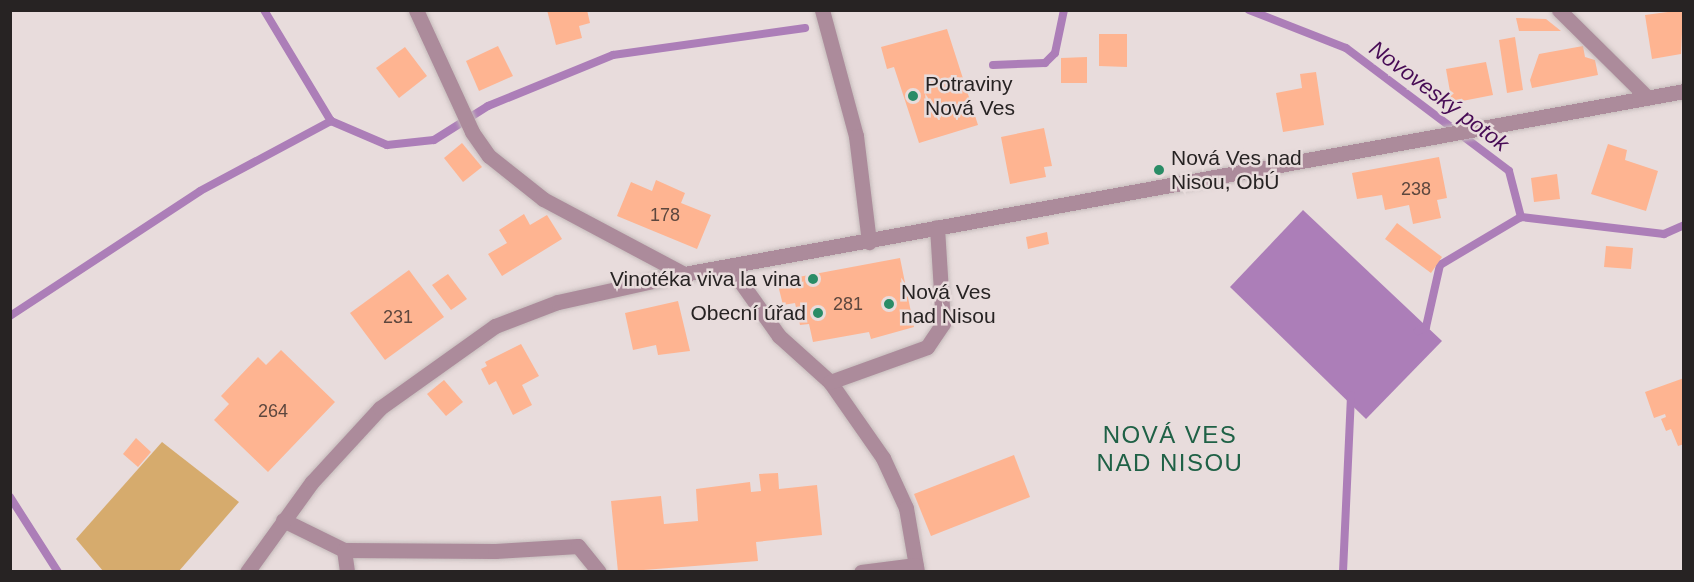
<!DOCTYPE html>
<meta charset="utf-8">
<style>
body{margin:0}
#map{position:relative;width:1694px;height:582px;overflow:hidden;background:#e8dcdc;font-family:Helvetica,sans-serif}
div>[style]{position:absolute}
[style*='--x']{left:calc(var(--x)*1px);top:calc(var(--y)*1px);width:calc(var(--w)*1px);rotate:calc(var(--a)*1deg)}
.green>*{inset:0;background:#d6ab6d}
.water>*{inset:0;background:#ac7eb8}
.stream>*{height:8px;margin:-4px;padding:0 4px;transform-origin:4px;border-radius:4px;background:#ac7eb8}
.building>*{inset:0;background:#feb491}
.roads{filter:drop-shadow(0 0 2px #c5bbbb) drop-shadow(0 0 2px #c5bbbb)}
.minor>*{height:15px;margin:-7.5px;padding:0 7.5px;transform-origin:7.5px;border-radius:7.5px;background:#ac8b9b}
.tertiary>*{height:15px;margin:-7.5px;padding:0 7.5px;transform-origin:7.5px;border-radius:7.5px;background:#ac8b9b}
.dots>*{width:16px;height:16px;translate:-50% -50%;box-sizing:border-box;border:3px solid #e8dcdc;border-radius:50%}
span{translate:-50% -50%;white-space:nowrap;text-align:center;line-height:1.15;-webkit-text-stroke:5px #e8dcdc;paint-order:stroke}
.number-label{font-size:18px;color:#5d473e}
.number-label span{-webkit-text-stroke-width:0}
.poi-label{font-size:21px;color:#272323}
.left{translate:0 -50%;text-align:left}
.right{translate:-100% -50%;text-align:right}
.water-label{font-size:22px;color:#470b55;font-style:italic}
.quarter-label{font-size:24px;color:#1f6146;letter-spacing:1.5px}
.frame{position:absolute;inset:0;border:12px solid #272323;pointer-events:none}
</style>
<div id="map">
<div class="green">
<i style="clip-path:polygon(162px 442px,239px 502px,179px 571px,103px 571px,76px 539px)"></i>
</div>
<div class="water">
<i style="clip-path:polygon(1303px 210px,1442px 341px,1366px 419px,1230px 287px)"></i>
</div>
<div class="stream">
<i style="--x:264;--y:10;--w:130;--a:58.9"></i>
<i style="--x:331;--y:121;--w:61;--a:23.2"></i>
<i style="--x:387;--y:145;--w:47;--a:-6.1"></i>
<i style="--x:434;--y:140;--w:64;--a:-32.2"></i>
<i style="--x:488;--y:106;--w:135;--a:-22.2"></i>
<i style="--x:613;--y:55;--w:194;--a:-8"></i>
<i style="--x:1249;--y:10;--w:104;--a:21.4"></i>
<i style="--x:1346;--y:48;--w:204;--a:37"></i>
<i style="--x:1509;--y:171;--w:48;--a:75.4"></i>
<i style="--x:1521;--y:217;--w:144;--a:6.8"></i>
<i style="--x:1664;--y:234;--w:22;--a:-24"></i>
<i style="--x:993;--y:65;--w:52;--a:-2.2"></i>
<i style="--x:1045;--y:63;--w:14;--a:-45"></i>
<i style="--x:1055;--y:53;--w:44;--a:-78.2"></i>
<i style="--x:10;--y:316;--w:227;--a:-33.3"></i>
<i style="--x:200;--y:191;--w:149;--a:-28.1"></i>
<i style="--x:1418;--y:331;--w:9;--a:-27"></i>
<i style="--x:1426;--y:327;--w:64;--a:-77.3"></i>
<i style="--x:1440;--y:265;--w:94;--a:-30.7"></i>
<i style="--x:10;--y:497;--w:89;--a:57.4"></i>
<i style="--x:1343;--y:572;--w:177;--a:-87.4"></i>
</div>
<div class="building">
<i style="clip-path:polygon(547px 10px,587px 10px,590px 23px,579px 26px,582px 38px,556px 45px)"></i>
<i style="clip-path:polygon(1683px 10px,1681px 54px,1652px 59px,1645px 15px)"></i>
<i style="clip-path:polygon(1516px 18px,1546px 19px,1561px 31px,1519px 31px)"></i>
<i style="clip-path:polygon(947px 29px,978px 125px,919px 143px,894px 67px,887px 69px,881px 47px)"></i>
<i style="clip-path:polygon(1099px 34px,1127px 34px,1127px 67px,1099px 66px)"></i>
<i style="clip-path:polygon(1515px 37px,1523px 90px,1507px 93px,1499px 40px)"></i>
<i style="clip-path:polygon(498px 46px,513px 76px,479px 91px,466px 61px)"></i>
<i style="clip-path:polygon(1583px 46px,1585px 57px,1595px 60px,1598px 75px,1532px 88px,1530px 80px,1539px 54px)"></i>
<i style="clip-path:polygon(405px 47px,427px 76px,399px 98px,376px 68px)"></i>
<i style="clip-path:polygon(1087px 57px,1087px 83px,1061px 83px,1061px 58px)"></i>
<i style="clip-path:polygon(1486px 62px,1493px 95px,1452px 103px,1446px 69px)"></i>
<i style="clip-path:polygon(1316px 72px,1324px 125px,1283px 132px,1276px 93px,1302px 88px,1300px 74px)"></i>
<i style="clip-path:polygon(1044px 128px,1052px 166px,1044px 167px,1046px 177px,1010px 184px,1001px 137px)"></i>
<i style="clip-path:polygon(462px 143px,482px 167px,463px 182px,444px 158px)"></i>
<i style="clip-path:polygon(1608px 144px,1627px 150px,1625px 160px,1658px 171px,1646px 211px,1591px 194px)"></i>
<i style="clip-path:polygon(1439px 157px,1447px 198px,1437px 200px,1441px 218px,1413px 224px,1409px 205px,1385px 210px,1382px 195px,1357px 199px,1352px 173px)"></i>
<i style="clip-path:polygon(1557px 174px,1560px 199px,1534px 202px,1531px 178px)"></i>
<i style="clip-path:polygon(656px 180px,685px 193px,681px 203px,711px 215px,697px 249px,617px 216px,631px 182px,652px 191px)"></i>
<i style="clip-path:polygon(524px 214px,530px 225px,547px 215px,562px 239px,502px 276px,488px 254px,507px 243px,499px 230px)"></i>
<i style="clip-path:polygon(1397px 223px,1442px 257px,1431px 273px,1385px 239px)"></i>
<i style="clip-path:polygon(1047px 232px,1049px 244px,1028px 249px,1026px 237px)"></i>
<i style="clip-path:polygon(1606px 246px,1633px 248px,1631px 269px,1604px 267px)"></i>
<i style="clip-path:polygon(900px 258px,914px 327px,871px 339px,869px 332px,813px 342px,809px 324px,800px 325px,795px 303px,783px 305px,777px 281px)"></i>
<i style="clip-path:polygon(409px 270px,444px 317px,385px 360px,350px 313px)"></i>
<i style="clip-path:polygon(448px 274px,467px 299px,451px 310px,432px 285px)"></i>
<i style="clip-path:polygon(678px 301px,690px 351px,658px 355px,656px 345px,633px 350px,625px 313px)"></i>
<i style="clip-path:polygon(521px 344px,539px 376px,522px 385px,532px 405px,513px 415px,496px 381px,489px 385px,481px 369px,487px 366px,485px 362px)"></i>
<i style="clip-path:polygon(281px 350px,335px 402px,268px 472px,214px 420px,229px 404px,221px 396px,258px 357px,266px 365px)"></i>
<i style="clip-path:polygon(1684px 378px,1684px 444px,1678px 446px,1671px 429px,1666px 431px,1661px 419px,1666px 417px,1665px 414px,1654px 418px,1645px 392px)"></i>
<i style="clip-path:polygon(444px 380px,463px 402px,446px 416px,427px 394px)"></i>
<i style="clip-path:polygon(136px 438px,151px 452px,138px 467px,123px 454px)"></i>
<i style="clip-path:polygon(1014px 455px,1030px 497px,931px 536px,914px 494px)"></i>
<i style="clip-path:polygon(778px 473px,779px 489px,817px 485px,822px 535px,756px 542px,758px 561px,618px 572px,611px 501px,661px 496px,664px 524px,698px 521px,696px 489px,750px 482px,751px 492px,761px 491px,759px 474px)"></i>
</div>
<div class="roads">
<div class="minor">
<i style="--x:416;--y:10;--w:134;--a:65.3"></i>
<i style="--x:472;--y:132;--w:29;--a:55"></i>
<i style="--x:489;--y:156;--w:69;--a:38.5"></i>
<i style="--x:543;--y:199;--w:160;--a:28"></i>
<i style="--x:1559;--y:10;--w:124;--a:44.7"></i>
<i style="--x:730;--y:267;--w:85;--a:54.6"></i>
<i style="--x:779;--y:336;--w:69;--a:42"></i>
<i style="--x:830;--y:382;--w:93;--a:55.1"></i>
<i style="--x:883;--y:458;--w:55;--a:65.3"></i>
<i style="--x:906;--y:508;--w:65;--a:80.2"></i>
<i style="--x:830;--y:382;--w:103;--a:-19.8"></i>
<i style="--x:927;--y:347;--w:29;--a:-56"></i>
<i style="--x:943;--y:323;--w:96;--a:-93.6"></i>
<i style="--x:283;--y:520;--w:68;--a:26.2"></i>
<i style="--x:344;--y:550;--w:151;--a:0.4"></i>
<i style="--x:495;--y:551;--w:83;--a:-3.4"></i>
<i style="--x:578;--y:546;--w:33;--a:51"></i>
<i style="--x:344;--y:550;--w:22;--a:82"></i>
<i style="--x:861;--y:572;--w:55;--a:-7.3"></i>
</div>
<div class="tertiary">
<i style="--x:822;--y:10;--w:131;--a:74.9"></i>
<i style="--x:856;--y:136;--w:107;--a:83"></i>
<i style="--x:247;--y:572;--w:111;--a:-54.2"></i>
<i style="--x:312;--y:482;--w:100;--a:-47.4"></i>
<i style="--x:380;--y:408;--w:141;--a:-35.5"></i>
<i style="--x:495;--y:326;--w:67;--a:-20.9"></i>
<i style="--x:558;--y:302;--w:129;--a:-12.5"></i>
<i style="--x:684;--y:274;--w:1017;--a:-10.37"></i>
</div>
</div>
<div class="dots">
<i style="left:913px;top:96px;background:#2a8c66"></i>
<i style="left:1159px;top:170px;background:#2a8c66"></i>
<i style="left:813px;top:279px;background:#2a8c66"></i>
<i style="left:889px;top:304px;background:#2a8c66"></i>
<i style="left:818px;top:313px;background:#2a8c66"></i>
</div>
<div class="number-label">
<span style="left:1416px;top:189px">238</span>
<span style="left:665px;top:215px">178</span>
<span style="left:848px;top:304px">281</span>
<span style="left:398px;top:317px">231</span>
<span style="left:273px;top:411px">264</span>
</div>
<div class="poi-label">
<span class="left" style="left:925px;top:96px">Potraviny<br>Nová Ves</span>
<span class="left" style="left:1171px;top:170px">Nová Ves nad<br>Nisou, ObÚ</span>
<span class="right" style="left:801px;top:279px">Vinotéka viva la vina</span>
<span class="left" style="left:901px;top:304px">Nová Ves<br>nad Nisou</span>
<span class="right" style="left:806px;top:313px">Obecní úřad</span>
</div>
<div class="water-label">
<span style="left:1439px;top:96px;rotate:37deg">Novoveský potok</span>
</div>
<div class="quarter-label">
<span style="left:1170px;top:449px">NOVÁ VES<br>NAD NISOU</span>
</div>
<div class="frame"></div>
</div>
